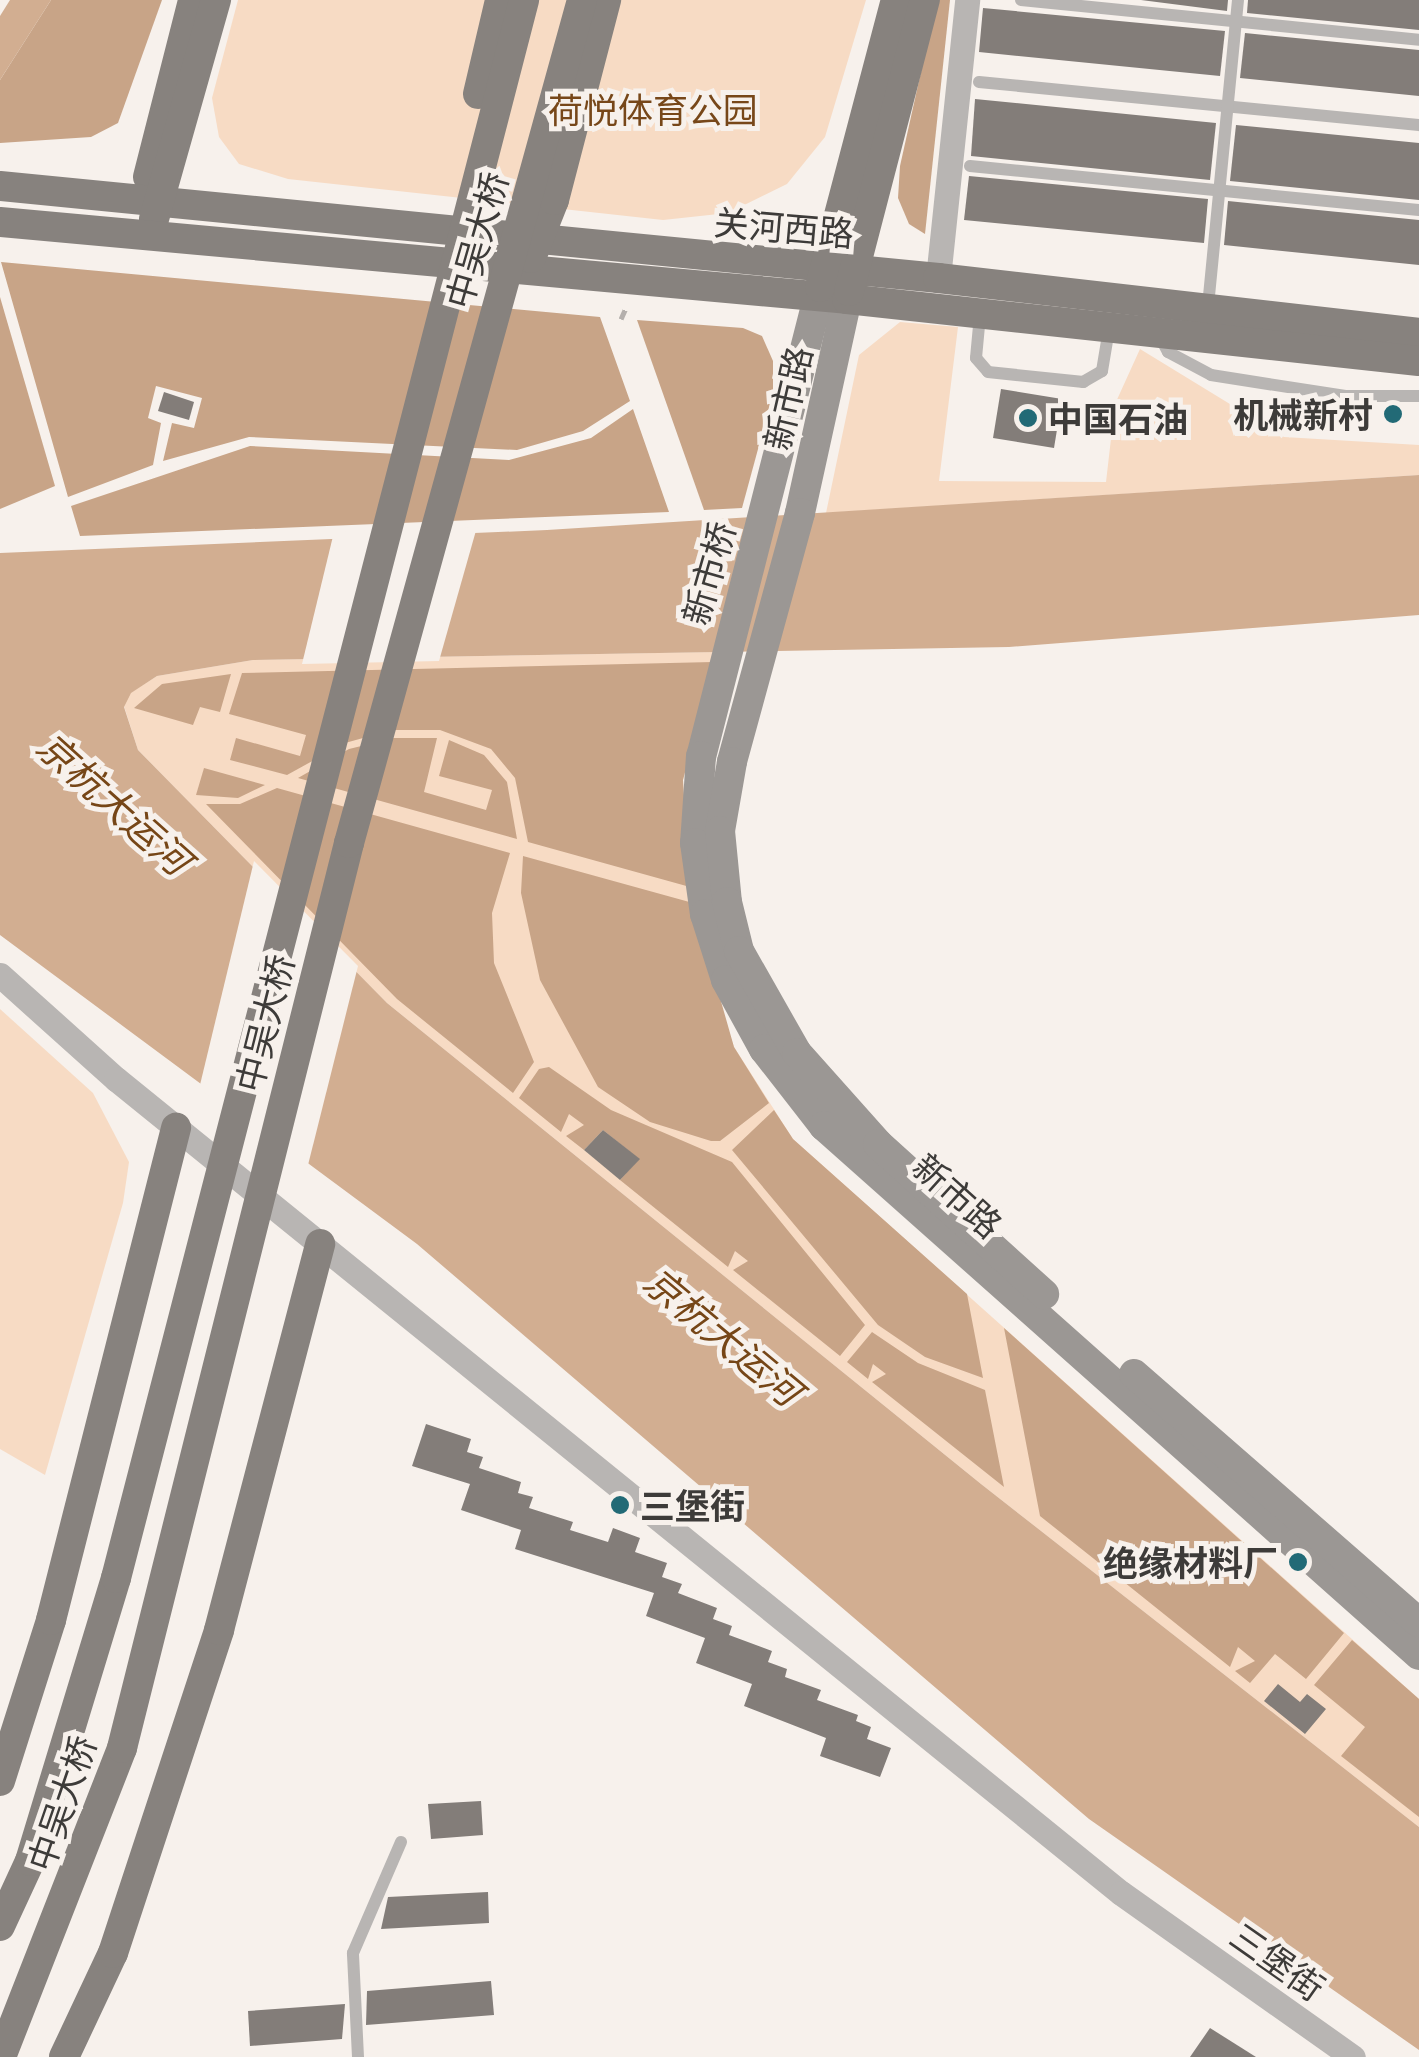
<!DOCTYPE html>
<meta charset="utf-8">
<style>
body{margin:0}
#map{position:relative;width:1419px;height:2057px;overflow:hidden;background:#f7f1ec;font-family:Lato,"Noto Sans SC",sans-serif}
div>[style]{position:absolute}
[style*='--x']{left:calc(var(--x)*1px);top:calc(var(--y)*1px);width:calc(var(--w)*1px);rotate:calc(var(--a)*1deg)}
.green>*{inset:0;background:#f7dbc4}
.forest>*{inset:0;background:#c8a487}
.water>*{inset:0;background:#d2ae91}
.pier>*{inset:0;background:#f7f1ec}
.building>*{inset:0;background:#837d79}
.path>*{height:5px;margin-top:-2.5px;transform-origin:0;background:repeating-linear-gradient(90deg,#b5b0ad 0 10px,transparent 0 15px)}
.lane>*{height:12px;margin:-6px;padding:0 6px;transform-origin:6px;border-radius:6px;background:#b8b5b3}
.street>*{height:25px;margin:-12.5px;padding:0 12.5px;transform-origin:12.5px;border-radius:12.5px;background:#b8b5b3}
.secondary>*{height:30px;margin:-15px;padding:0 15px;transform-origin:15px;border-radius:15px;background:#9b9794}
.primary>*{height:30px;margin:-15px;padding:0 15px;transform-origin:15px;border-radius:15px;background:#87827e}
.dots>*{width:28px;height:28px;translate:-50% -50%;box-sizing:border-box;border:5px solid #f7f1ec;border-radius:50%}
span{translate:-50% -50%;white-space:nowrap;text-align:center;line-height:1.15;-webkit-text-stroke:10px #f7f1ec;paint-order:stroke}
.park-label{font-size:35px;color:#774719}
.street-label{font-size:35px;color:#3d3b39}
.poi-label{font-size:35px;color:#3d3b39;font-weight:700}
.right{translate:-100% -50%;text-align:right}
.left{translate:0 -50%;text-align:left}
.water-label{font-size:38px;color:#764617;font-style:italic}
</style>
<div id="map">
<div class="green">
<i style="clip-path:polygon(238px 0,866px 0,825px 137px,787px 184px,728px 213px,663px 220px,288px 179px,239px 164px,219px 137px,212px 98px)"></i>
<i style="clip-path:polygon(900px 322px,958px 327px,939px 481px,1106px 482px,1115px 404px,1140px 349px,1284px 437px,1419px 445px,1419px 475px,826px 513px,859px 355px)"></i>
<i style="clip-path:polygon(715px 652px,683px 780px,683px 852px,701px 950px,734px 1047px,793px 1139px,1419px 1699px,1419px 1827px,981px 1484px,387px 1003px,138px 750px,124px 706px,130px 693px,157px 676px,253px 660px)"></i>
<i style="clip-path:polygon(0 1009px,93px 1093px,129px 1162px,123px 1203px,45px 1475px,0 1449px)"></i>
</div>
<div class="forest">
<i style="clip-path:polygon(51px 0,162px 0,118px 123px,91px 137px,0 143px,0 80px)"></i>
<i style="clip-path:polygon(937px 0,950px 0,925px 234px,909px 224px,898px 198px,900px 166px)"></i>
<i style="clip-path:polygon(1px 262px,600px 317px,630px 401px,583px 431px,517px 450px,249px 437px,163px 461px,172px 423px,194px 428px,202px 398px,156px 386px,148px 418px,161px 423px,153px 465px,68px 497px)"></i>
<i style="clip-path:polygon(0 297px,55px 486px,0 509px)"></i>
<i style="clip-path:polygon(637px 320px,743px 328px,762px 336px,773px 361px,773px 394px,742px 508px,704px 510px)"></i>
<i style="clip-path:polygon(633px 409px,669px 512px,80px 536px,71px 506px,250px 446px,509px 460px,591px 438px)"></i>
<i style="clip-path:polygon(713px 662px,683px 780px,690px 887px,528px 842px,515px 778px,491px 749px,440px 730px,392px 730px,345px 743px,287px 775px,230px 760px,236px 738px,300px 756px,306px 735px,229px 714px,242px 673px)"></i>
<i style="clip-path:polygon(231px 674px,220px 712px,200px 707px,193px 725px,134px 708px,162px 684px)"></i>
<i style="clip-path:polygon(394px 738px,437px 738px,424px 792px,486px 810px,492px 790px,439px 776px,449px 740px,484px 755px,507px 782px,517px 839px,298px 778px,349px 749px)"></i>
<i style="clip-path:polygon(204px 768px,265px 785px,238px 798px,196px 795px)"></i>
<i style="clip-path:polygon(277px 788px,510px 853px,492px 913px,494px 963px,534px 1062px,513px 1093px,397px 999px,206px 804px,240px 804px)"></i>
<i style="clip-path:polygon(523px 856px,693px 903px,734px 1047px,769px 1103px,720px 1141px,711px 1141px,650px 1122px,598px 1087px,540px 980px,521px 893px)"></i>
<i style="clip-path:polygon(549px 1067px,611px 1110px,732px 1162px,865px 1325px,840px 1356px,733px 1270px,748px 1261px,735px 1251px,728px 1267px,620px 1180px,639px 1159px,603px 1130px,584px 1150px,566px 1136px,584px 1125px,569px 1114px,561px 1132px,519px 1098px,539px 1069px)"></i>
<i style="clip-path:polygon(774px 1110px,793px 1139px,967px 1294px,983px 1378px,925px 1357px,878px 1325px,732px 1150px)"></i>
<i style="clip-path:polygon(1004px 1328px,1344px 1633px,1306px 1679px,1275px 1654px,1250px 1683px,1235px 1671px,1255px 1661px,1238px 1647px,1230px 1667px,1124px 1582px,1142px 1572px,1125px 1558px,1118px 1578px,1040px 1516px)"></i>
<i style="clip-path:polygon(872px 1332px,918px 1363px,985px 1390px,1004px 1487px,872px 1382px,886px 1374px,873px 1364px,868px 1379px,847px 1362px)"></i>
<i style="clip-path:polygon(1352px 1640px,1419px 1699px,1419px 1817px,1341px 1756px,1365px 1727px,1314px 1685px)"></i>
</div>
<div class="water">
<i style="clip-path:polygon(10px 0,51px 0,0 80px,0 16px)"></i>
<i style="clip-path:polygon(1419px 475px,1419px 615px,1009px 647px,253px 660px,157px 676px,131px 693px,124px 707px,138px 750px,387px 1003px,981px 1484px,1419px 1827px,1419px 2050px,1089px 1819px,417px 1244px,0 935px,0 553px,547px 530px)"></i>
</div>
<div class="pier">
<i style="clip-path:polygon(477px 527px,439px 661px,302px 664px,334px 532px)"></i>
<i style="clip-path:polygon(254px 861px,358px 966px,307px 1169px,199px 1089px)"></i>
</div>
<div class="building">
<i style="clip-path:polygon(1141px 0,1228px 0,1227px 11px)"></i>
<i style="clip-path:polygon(1248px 0,1419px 0,1419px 30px,1247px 13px)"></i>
<i style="clip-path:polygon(983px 8px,1225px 31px,1220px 76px,979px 52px)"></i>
<i style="clip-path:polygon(1245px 33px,1419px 50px,1419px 96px,1240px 78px)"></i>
<i style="clip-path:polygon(975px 99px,1216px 123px,1210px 180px,971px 156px)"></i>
<i style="clip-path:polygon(1236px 125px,1419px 143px,1419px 200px,1230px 181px)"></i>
<i style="clip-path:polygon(969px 176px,1208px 199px,1204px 243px,964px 220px)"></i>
<i style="clip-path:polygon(1228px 201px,1419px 220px,1419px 265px,1224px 245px)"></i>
<i style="clip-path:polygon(1001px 389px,1062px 399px,1054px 448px,993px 438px)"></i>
<i style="clip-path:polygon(164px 392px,194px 402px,189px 420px,158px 411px)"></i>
<i style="clip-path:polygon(603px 1130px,640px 1159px,620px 1180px,584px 1150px)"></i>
<i style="clip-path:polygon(426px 1424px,471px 1439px,467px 1452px,483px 1457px,479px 1468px,521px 1482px,518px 1493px,533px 1497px,529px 1508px,573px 1522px,570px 1530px,608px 1542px,613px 1528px,640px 1538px,635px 1552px,667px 1563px,662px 1577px,682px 1584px,678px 1593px,717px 1608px,713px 1619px,732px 1626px,729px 1635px,772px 1651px,768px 1662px,787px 1669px,785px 1677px,821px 1690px,817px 1700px,858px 1715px,856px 1721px,871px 1727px,867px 1739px,891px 1748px,880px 1777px,820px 1756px,826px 1738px,744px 1706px,752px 1684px,696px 1663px,705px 1638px,646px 1616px,654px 1593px,515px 1549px,521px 1530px,461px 1510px,470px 1484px,412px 1466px)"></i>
<i style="clip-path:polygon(1278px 1684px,1300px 1702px,1307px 1694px,1326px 1709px,1305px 1734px,1264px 1701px)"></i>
<i style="clip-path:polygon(481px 1801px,483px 1835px,431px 1839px,428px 1804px)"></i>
<i style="clip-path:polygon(488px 1892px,489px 1923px,381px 1929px,388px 1897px)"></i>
<i style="clip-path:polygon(491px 1981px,494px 2015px,366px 2025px,367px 1991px)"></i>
<i style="clip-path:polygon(345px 2004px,342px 2039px,250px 2046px,248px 2011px)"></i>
<i style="clip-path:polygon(1210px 2028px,1256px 2057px,1190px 2057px)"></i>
</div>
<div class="path">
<i style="--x:621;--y:319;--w:12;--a:-66"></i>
</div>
<div class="lane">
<i style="--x:1021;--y:0;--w:400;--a:5.7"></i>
<i style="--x:979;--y:82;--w:442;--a:5.6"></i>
<i style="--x:970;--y:166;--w:451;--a:5.6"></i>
<i style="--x:1208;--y:306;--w:307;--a:-84.4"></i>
<i style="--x:980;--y:315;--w:43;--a:95.3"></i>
<i style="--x:976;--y:358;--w:18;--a:49"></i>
<i style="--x:988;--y:372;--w:96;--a:6"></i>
<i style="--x:1083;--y:382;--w:22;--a:-30"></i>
<i style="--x:1102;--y:371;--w:43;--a:-80.5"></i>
<i style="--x:1160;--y:337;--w:17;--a:62"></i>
<i style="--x:1168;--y:352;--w:49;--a:28.1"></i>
<i style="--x:1211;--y:375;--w:136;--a:8.9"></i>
<i style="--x:1345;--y:396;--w:74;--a:0"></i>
<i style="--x:358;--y:2057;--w:104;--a:-92.8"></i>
<i style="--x:353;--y:1953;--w:121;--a:-66.6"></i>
</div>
<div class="street">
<i style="--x:938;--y:278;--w:280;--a:-84"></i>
<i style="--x:0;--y:975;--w:156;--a:41.9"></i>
<i style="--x:116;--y:1079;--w:1293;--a:39.01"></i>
<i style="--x:1121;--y:1893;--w:284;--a:35.3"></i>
</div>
<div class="secondary">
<i style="--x:818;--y:298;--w:473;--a:104.3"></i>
<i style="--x:701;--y:756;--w:87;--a:93.9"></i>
<i style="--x:695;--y:843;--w:72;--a:82"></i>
<i style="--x:705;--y:914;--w:69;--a:72.3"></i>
<i style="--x:726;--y:980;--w:79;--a:61.2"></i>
<i style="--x:764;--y:1049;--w:98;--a:52.1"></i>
<i style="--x:824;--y:1126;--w:796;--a:41.64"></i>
<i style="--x:847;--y:299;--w:219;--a:102.4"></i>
<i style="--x:800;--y:513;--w:258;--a:105.3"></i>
<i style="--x:732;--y:762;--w:70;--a:99.9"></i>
<i style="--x:720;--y:831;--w:71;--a:84.4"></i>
<i style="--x:727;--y:902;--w:50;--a:76.2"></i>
<i style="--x:739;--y:951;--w:117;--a:60.4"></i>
<i style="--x:797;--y:1053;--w:122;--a:48.3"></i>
<i style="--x:878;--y:1144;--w:224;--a:42.1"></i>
<i style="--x:1134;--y:1374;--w:378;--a:41.1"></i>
</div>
<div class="primary">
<i style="--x:478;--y:94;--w:97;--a:-76.8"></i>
<i style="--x:148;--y:177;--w:183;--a:-75.7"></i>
<i style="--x:0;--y:186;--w:943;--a:5.6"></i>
<i style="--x:938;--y:278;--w:484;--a:6.5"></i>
<i style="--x:154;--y:219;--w:228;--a:-74.2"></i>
<i style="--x:0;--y:222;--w:850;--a:5.19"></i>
<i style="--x:847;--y:299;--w:575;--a:6.19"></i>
<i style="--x:531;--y:258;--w:62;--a:-68.4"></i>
<i style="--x:554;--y:200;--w:207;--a:-75.4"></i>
<i style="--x:820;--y:287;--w:297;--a:-75.2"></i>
<i style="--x:849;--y:291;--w:301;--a:-75.4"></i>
<i style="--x:0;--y:1781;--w:169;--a:-72.4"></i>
<i style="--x:51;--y:1620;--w:508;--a:-75.74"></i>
<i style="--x:0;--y:1926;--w:72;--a:-65.2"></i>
<i style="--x:30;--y:1861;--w:296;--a:-73.1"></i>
<i style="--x:116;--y:1578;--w:1630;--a:-75.5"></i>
<i style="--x:1;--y:2057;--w:332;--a:-68.6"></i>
<i style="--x:122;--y:1748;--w:933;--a:-75.92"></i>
<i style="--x:349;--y:843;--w:875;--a:-74.55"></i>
<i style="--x:64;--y:2057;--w:115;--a:-64.8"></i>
<i style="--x:113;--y:1953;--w:340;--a:-71.8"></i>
<i style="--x:219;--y:1630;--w:399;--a:-75.3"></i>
</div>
<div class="dots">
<i style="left:1393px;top:414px;background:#226a76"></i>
<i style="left:1028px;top:418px;background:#226a76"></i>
<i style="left:620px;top:1505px;background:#226a76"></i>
<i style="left:1298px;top:1562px;background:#226a76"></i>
</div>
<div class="park-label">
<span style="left:653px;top:109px">荷悦体育公园</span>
</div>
<div class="street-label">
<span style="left:784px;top:227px;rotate:5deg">关河西路</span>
<span style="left:476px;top:240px;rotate:-74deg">中吴大桥</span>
<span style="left:787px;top:398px;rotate:-77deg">新市路</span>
<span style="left:708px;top:573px;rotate:-74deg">新市桥</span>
<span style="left:264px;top:1023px;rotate:-76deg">中吴大桥</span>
<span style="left:958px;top:1195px;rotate:42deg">新市路</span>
<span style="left:61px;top:1803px;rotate:-71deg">中吴大桥</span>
<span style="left:1278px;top:1961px;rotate:35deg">三堡街</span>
</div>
<div class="poi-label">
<span class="right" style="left:1373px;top:414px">机械新村</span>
<span class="left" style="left:1048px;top:418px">中国石油</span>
<span class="left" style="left:640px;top:1505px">三堡街</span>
<span class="right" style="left:1278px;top:1562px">绝缘材料厂</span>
</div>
<div class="water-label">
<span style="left:114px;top:803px;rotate:42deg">京杭大运河</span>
<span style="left:723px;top:1336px;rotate:40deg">京杭大运河</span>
</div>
</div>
